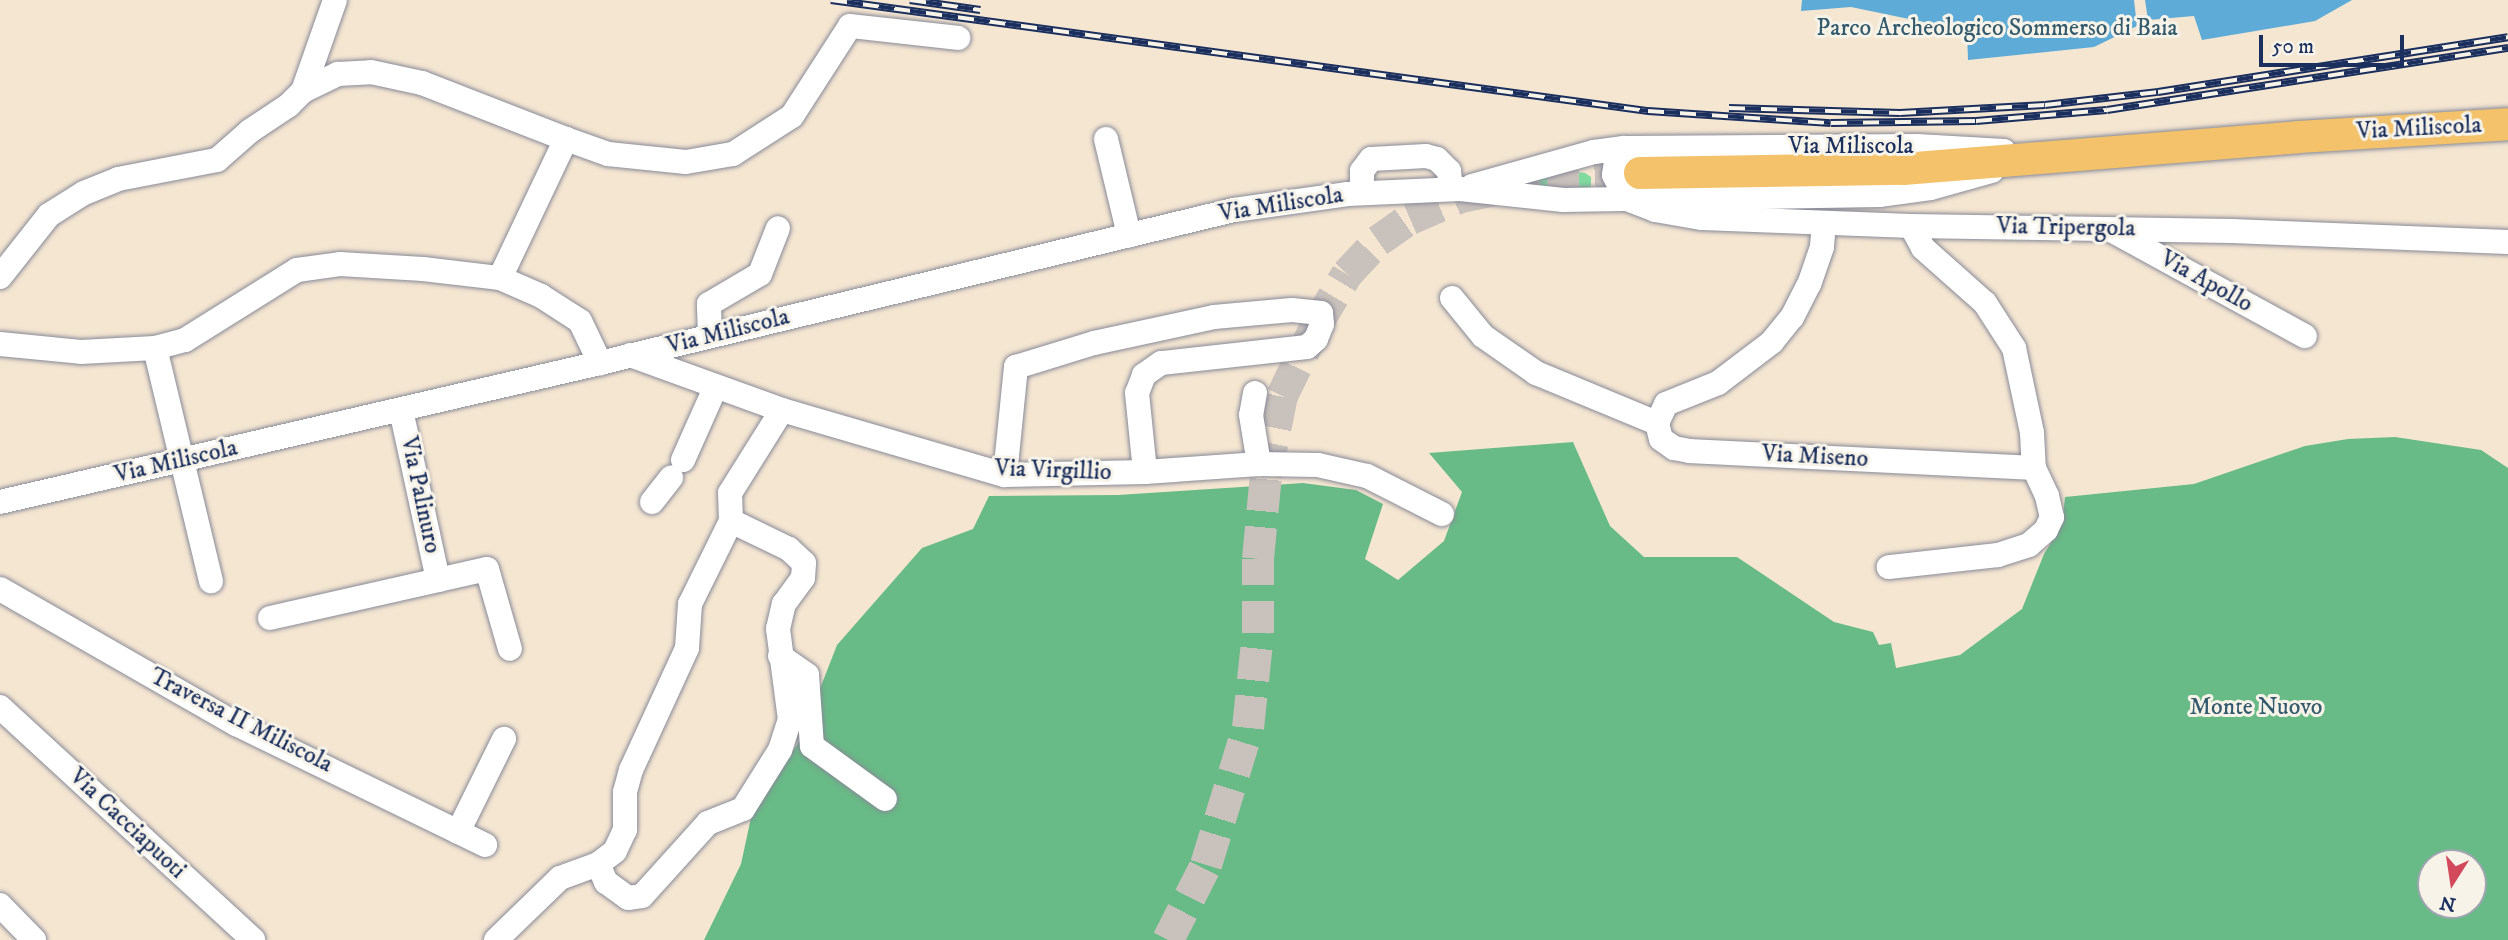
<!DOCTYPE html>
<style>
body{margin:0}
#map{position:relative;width:2508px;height:940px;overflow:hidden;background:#f5e6d2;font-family:"IM FELL DW Pica",serif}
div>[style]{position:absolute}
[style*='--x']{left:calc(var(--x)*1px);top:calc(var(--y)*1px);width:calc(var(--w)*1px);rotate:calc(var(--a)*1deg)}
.green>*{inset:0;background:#81daa0}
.forest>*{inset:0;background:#68ba86}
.water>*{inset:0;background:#5eabd7}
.major-tunnel>*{height:32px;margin-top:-16px;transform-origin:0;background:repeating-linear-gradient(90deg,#c9c1bb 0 32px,transparent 0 48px)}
.roads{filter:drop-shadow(0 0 2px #888a98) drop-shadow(0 0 2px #888a98)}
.minor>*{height:24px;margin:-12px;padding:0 12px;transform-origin:12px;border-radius:12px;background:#fff}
.major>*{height:32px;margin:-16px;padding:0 16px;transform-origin:16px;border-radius:16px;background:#f3c26a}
.rail>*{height:8px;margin-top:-4px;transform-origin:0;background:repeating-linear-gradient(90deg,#f7f3e8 0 16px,#1b2f5e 0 32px);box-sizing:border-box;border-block:2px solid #1b2f5e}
span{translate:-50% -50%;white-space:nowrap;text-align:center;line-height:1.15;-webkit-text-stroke:6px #f7f3e8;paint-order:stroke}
.park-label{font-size:24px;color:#345a6e}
.street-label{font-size:24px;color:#1b2f5e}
.north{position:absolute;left:2417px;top:849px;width:70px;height:70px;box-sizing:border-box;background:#f7f3e8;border:2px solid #9fa5b1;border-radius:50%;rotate:192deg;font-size:19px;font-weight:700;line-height:28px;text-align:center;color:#1b2f5e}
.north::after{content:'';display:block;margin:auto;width:24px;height:32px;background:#d1495b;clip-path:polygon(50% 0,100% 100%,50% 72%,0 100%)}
.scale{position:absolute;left:2259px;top:35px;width:145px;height:32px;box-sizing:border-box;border:4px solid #1b2f5e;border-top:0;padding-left:9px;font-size:21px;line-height:24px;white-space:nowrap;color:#1b2f5e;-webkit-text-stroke:5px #f7f3e8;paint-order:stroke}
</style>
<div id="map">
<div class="green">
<i style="clip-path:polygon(1561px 170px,1585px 173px,1591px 177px,1591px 186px,1587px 189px,1539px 188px,1533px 185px,1533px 178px)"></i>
</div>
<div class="forest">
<i style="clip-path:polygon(evenodd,2395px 437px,2481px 450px,2508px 468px,2508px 940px,704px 940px,741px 864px,752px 813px,800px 740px,837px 645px,922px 548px,973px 529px,989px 496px,1118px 495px,1303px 483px,1356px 490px,1383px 504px,1365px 559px,1398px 580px,1444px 541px,1462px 492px,1429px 453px,1573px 442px,1610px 526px,1644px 557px,1737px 557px,1834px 622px,1873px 632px,1879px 645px,1891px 643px,1896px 668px,1960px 655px,2022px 609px,2044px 554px,2062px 525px,2065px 497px,2194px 484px,2305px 446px,2348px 439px,2395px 437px,2431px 863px,2473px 863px,2473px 905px,2431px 905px,2431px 863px)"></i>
</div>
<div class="water">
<i style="clip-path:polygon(1802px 0,2134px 0,2137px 26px,2094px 47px,1968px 60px,1967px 31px,1851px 7px,1801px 11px)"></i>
<i style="clip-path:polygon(2145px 0,2352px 0,2315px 21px,2202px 40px,2194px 16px,2148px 20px)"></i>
</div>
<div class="major-tunnel">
<i style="--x:1168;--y:940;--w:84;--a:-63.1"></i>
<i style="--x:1206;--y:865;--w:143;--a:-73"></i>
<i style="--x:1248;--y:728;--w:96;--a:-84"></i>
<i style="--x:1258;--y:633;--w:74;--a:-90"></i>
<i style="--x:1258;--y:559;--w:84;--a:-84.6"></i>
<i style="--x:1266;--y:475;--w:81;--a:-78.6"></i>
<i style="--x:1282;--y:396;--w:80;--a:-64.1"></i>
<i style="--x:1317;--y:324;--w:58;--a:-59"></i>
<i style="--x:1347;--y:274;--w:45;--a:-46.8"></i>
<i style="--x:1378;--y:241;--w:39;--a:-35"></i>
<i style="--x:1410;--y:219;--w:56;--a:-23.3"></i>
<i style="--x:1461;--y:197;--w:88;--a:-11.8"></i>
<i style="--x:1547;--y:179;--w:93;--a:-3.7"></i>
</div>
<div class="roads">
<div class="minor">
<i style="--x:303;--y:91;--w:39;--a:-26"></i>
<i style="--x:338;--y:74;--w:33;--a:-3"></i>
<i style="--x:371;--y:72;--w:52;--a:12.2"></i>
<i style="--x:422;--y:83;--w:155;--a:21.3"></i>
<i style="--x:1106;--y:139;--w:99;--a:76.5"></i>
<i style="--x:1624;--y:148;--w:15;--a:122"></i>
<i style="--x:1616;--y:161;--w:14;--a:98"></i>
<i style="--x:1614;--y:175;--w:27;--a:62"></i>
<i style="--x:1627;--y:199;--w:30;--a:21"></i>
<i style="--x:1655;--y:210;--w:48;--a:9.7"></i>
<i style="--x:1702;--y:218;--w:209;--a:2.2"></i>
<i style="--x:1911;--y:226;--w:321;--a:0.9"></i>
<i style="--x:2232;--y:231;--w:276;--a:2.3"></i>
<i style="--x:1472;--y:186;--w:127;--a:-15.6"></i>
<i style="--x:1594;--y:152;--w:30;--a:-8"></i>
<i style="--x:1624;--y:148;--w:293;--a:-0.4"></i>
<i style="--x:1917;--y:146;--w:87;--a:3.3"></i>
<i style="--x:1362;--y:193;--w:22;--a:-90"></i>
<i style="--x:1362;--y:171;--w:15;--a:-53"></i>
<i style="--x:1371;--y:159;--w:55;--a:-3.1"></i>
<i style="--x:1426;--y:156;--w:11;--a:15"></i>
<i style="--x:1437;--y:159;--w:17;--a:45"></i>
<i style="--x:1449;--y:171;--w:18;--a:84"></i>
<i style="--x:1824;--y:223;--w:24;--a:95"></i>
<i style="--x:1822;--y:247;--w:39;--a:109"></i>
<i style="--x:1809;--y:284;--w:37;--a:117"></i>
<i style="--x:1792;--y:317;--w:32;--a:129"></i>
<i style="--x:1772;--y:342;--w:68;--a:142.8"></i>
<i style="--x:1718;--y:383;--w:56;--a:158"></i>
<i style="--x:1666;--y:404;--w:21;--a:115"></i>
<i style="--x:1657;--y:423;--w:16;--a:76"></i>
<i style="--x:1661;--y:439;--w:16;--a:35"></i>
<i style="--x:1674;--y:448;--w:16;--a:11"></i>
<i style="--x:1690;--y:451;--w:344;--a:2.8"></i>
<i style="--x:2034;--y:468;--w:31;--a:65"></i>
<i style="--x:2047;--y:496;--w:22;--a:77"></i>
<i style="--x:2052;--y:517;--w:14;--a:115"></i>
<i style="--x:2046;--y:530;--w:23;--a:139"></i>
<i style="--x:2029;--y:545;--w:33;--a:162"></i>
<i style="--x:1998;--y:555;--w:110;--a:173.7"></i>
<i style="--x:1911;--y:226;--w:25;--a:61"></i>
<i style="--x:1923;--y:248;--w:83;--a:41.6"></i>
<i style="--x:1985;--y:303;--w:54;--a:57.2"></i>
<i style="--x:2014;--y:348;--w:87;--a:78"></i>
<i style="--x:2032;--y:433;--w:35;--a:87"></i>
<i style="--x:2111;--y:230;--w:221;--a:28.7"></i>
<i style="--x:0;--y:277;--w:79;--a:-51.7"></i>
<i style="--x:49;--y:215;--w:41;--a:-32.2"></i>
<i style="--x:84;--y:193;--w:37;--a:-22"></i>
<i style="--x:118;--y:179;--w:101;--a:-10.9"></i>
<i style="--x:217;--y:160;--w:44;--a:-41.3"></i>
<i style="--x:250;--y:131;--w:47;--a:-33.7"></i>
<i style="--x:289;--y:105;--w:20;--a:-45"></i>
<i style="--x:303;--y:91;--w:96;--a:-70.6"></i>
<i style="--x:500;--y:278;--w:45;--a:23.7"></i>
<i style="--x:541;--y:296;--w:46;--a:32.7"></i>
<i style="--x:580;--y:321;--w:47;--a:64.5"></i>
<i style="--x:1452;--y:298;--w:49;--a:50.8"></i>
<i style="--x:1483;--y:336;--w:65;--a:34.9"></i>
<i style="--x:1536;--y:373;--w:131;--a:22.5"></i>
<i style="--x:710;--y:336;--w:32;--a:-92"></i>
<i style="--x:709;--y:304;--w:59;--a:-30.5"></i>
<i style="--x:760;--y:274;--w:49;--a:-68.6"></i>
<i style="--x:0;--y:344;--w:81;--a:5.6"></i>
<i style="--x:81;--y:352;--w:74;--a:-3.1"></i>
<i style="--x:155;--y:348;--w:31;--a:-15"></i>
<i style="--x:185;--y:340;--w:132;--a:-32"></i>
<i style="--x:297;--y:270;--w:43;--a:-7.9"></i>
<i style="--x:340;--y:264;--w:83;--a:3.4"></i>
<i style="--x:423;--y:269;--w:78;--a:6.7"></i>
<i style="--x:500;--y:278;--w:154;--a:-64.6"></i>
<i style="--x:566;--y:139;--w:45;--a:19.7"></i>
<i style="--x:608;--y:154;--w:78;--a:5.9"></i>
<i style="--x:686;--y:162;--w:48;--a:-9.7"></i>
<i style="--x:733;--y:154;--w:70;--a:-32.8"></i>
<i style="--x:792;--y:116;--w:107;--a:-57.2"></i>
<i style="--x:850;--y:26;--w:109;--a:6.3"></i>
<i style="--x:155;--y:348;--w:240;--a:76.5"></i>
<i style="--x:630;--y:355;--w:162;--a:19.9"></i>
<i style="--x:782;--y:410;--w:232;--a:16.3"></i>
<i style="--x:1005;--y:475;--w:140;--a:-1.2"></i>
<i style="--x:1145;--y:472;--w:114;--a:-4"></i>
<i style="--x:1259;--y:464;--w:59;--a:1"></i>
<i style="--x:1318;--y:465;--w:50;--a:12.7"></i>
<i style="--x:1367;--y:476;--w:84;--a:26.9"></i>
<i style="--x:1255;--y:393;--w:22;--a:100"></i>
<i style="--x:1251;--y:415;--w:50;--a:80.7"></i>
<i style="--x:401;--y:410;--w:174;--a:77.7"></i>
<i style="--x:438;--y:580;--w:50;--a:-12.7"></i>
<i style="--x:487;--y:569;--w:83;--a:74"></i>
<i style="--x:683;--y:460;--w:79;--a:-66"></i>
<i style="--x:1005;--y:475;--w:109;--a:-84.2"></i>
<i style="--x:1016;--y:367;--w:82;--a:-17.1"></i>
<i style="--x:1094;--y:343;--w:123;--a:-12.2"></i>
<i style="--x:1214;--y:317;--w:78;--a:-5.1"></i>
<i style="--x:1292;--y:310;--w:29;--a:6"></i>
<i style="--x:1321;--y:313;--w:11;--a:85"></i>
<i style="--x:1322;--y:324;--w:16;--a:112"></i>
<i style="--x:1316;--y:339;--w:12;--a:138"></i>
<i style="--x:1307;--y:347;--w:147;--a:173.7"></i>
<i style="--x:1161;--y:363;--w:21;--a:145"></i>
<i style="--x:1144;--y:375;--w:19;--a:111"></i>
<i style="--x:1137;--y:393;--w:79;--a:84.2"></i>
<i style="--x:0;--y:502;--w:616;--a:-13.04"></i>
<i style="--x:600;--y:363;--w:652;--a:-13.57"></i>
<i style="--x:1234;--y:210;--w:115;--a:-8"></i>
<i style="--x:1348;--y:194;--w:112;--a:-2.6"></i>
<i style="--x:1460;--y:189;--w:104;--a:6.1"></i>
<i style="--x:1563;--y:200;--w:316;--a:-0.9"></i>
<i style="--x:1879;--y:195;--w:52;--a:-7.7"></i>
<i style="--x:1931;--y:188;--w:63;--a:-15.6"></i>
<i style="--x:652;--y:502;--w:31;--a:-52"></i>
<i style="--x:0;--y:589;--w:272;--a:29.8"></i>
<i style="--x:236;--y:724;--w:277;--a:25.9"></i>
<i style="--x:270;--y:618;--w:172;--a:-12.7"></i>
<i style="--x:780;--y:656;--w:33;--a:35"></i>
<i style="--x:807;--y:675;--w:71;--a:86"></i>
<i style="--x:812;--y:746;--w:90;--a:36"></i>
<i style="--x:0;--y:707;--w:344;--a:42.6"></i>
<i style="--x:458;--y:832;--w:104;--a:-63.7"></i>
<i style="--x:598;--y:864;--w:20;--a:66"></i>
<i style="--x:606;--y:882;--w:27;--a:36"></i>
<i style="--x:628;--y:898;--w:14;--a:-8"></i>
<i style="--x:642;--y:896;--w:98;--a:-47.9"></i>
<i style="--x:708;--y:823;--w:38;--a:-22"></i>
<i style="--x:743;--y:809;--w:70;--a:-57.9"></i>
<i style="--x:780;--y:750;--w:32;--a:-72"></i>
<i style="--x:790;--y:720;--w:92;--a:-97.5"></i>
<i style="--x:778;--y:629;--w:26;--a:-77"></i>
<i style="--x:784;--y:604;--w:32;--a:-54"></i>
<i style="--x:803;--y:578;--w:15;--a:-86"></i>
<i style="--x:804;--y:563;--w:21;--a:-137"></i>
<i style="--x:789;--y:549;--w:64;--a:-154.2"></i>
<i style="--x:0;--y:905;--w:49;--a:45.8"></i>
<i style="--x:496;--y:940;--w:89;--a:-44.1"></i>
<i style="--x:560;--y:878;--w:40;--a:-20.2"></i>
<i style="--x:598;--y:864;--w:21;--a:-37"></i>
<i style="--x:615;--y:851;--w:23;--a:-65"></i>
<i style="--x:625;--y:830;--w:38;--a:-90"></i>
<i style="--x:625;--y:792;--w:23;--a:-75"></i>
<i style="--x:631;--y:770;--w:134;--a:-65.3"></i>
<i style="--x:687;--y:648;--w:44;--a:-86.1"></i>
<i style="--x:690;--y:604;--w:93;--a:-63.7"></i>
<i style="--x:731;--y:521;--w:28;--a:-92"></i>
<i style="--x:730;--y:493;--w:98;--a:-57.9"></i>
</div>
<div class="major">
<i style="--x:1640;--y:173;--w:263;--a:-0.9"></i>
<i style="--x:1903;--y:169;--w:396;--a:-4.6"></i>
<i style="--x:2298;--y:137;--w:210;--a:-3.5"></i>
</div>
</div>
<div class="rail">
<i style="--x:831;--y:0;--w:825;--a:7.74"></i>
<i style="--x:1648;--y:111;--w:183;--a:3.8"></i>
<i style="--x:1831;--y:123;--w:145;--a:-0.8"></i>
<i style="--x:1976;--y:121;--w:131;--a:-4.8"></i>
<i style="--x:2107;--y:110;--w:406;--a:-8.8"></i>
<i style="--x:910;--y:0;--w:71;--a:8.1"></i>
<i style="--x:1729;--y:108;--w:171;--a:1.7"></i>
<i style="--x:1900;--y:113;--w:145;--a:-3.2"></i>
<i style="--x:2045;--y:105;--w:114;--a:-6.6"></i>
<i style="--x:2158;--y:92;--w:354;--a:-8.9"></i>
</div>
<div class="park-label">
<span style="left:1997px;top:29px">Parco Archeologico Sommerso di Baia</span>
<span style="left:2256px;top:708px">Monte Nuovo</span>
</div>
<div class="street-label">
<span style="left:2419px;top:129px;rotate:-3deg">Via Miliscola</span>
<span style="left:1851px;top:147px">Via Miliscola</span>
<span style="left:1281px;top:205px;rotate:-9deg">Via Miliscola</span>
<span style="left:2066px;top:228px;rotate:1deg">Via Tripergola</span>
<span style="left:2206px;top:282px;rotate:29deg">Via Apollo</span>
<span style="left:728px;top:332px;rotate:-14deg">Via Miliscola</span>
<span style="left:1815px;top:457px;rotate:3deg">Via Miseno</span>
<span style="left:176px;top:462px;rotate:-13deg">Via Miliscola</span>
<span style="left:1053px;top:471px;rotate:2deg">Via Virgillio</span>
<span style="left:420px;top:495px;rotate:78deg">Via Palinuro</span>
<span style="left:241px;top:721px;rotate:27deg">Traversa II Miliscola</span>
<span style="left:127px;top:824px;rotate:43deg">Via Cacciapuoti</span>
</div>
<div class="north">N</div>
<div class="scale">50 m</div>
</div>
